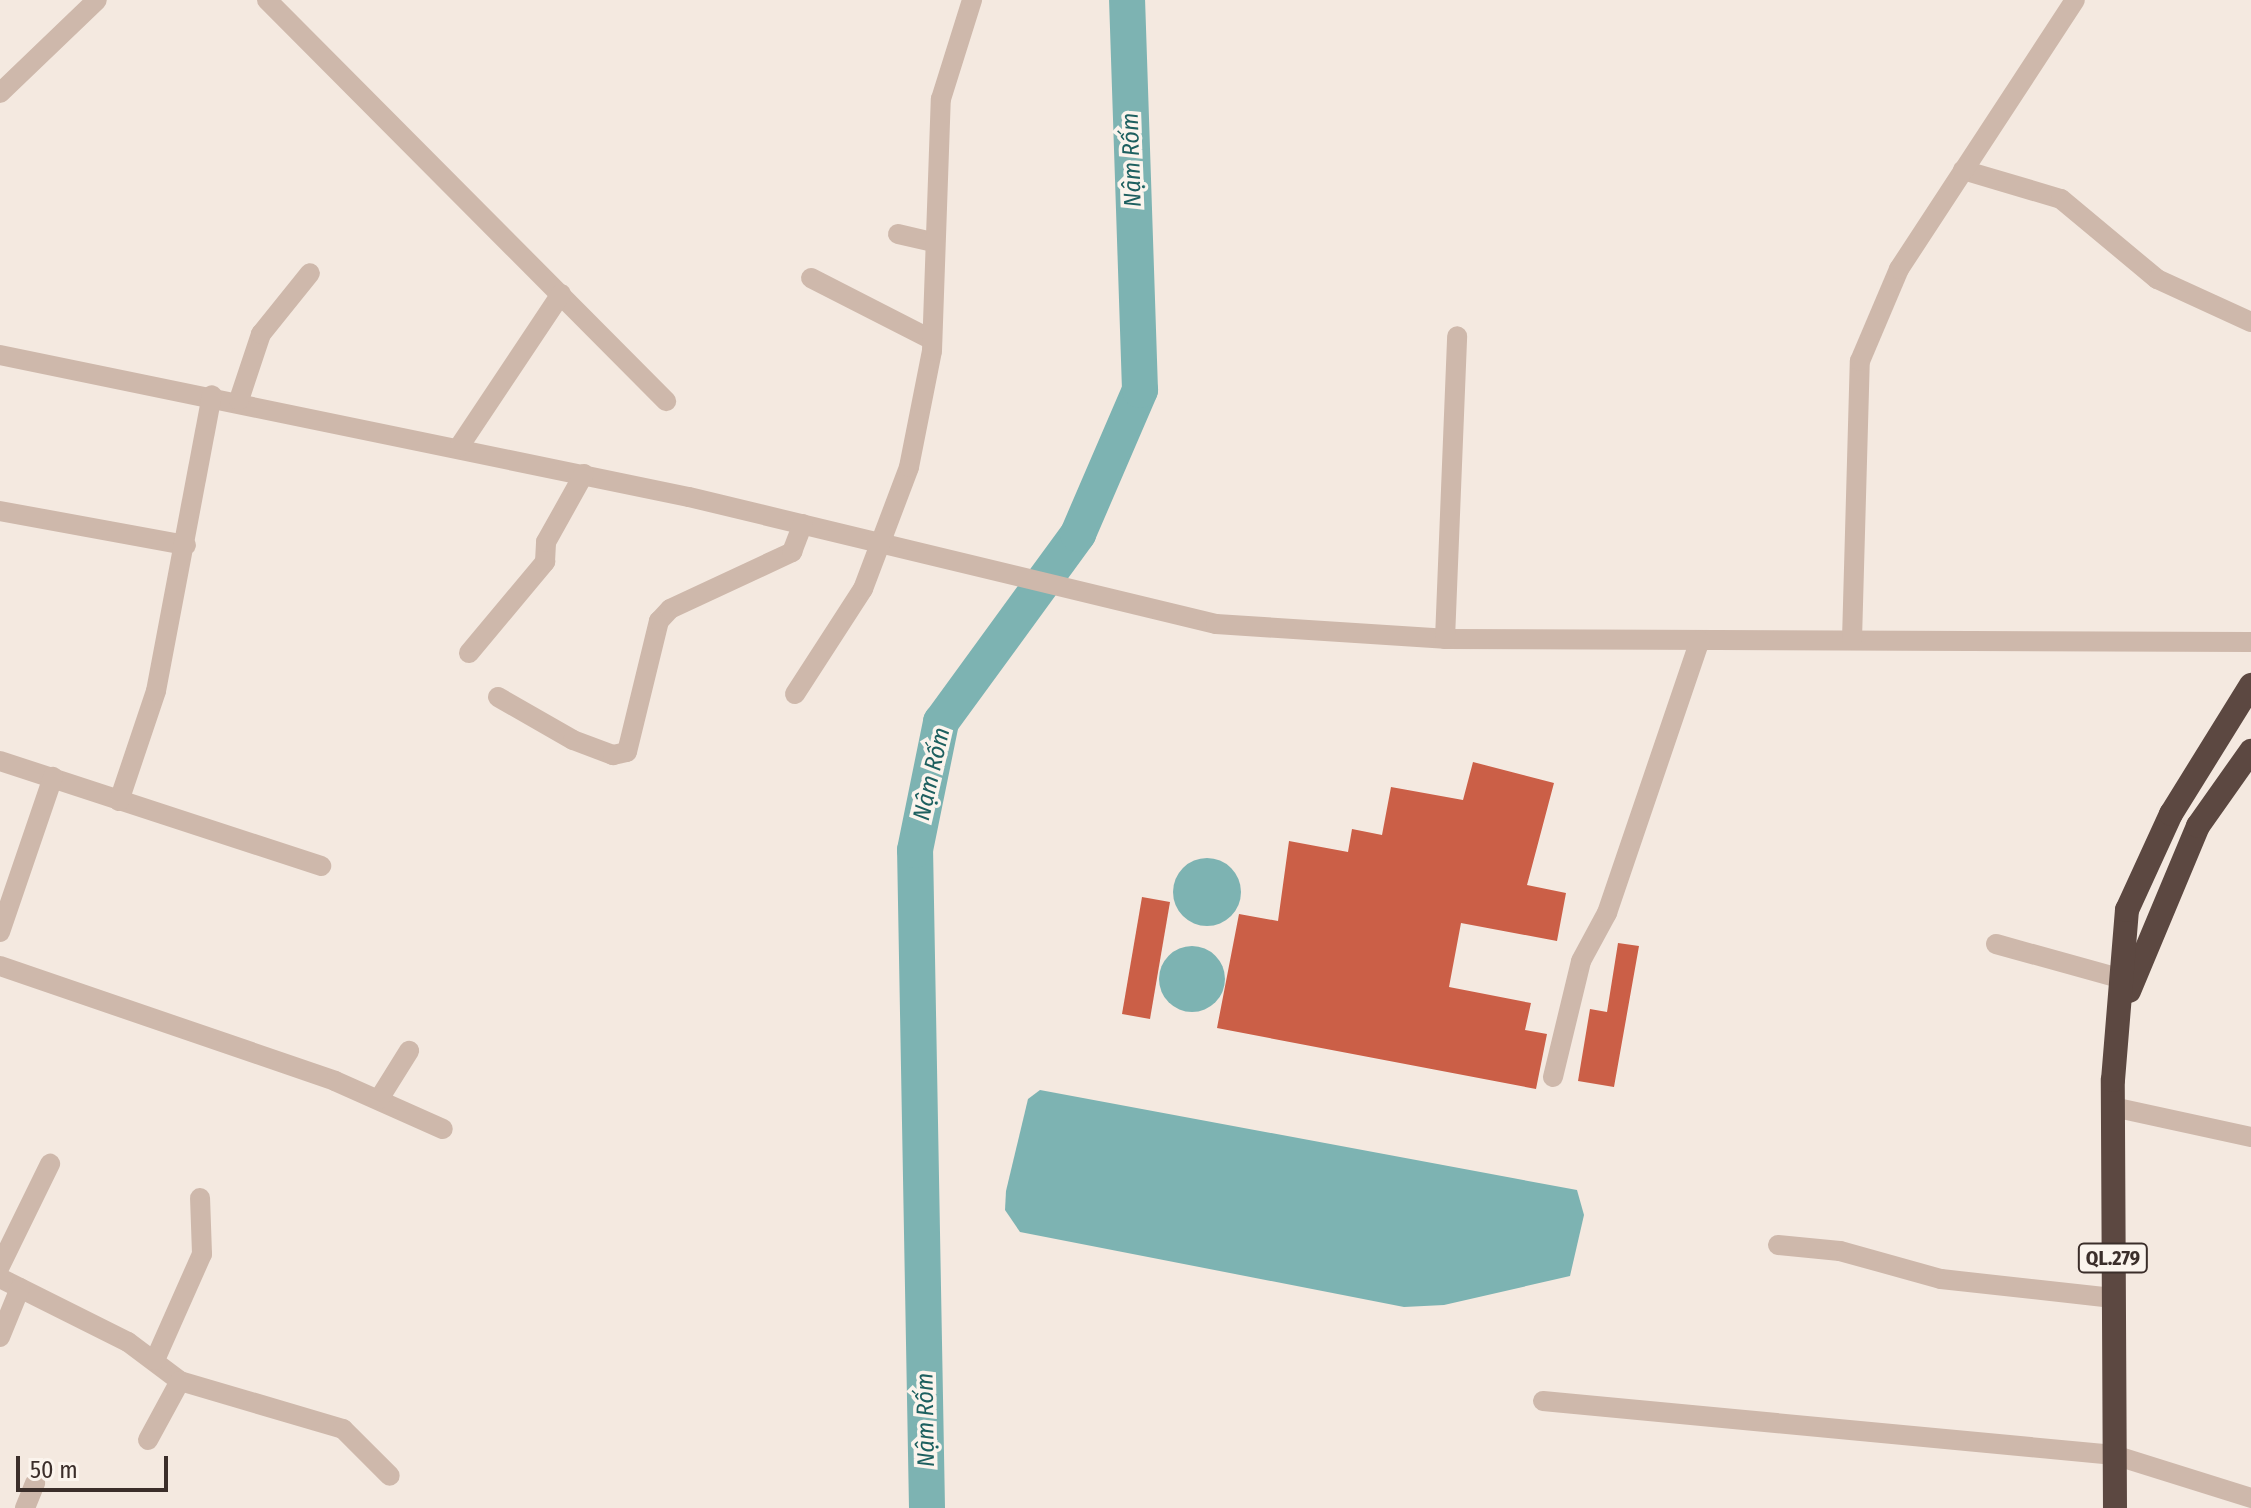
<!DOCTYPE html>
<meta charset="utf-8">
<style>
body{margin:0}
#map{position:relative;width:2251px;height:1508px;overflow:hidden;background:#f4e9e0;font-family:"Fira Sans Condensed",sans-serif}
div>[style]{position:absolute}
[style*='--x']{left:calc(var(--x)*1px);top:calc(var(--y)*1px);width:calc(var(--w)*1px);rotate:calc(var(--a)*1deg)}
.water>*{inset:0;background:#7db3b2}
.round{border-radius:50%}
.river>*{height:36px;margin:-18px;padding:0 18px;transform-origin:18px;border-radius:18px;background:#7db3b2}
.building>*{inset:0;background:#cb5f47}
.minor>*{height:20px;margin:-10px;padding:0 10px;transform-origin:10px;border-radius:10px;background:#ceb8ab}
.highway>*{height:24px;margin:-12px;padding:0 12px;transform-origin:12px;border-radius:12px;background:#5c4841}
span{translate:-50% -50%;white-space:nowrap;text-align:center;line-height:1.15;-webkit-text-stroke:7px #fbf4ed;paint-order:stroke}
.shield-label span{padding:2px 6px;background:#fbf4ed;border:2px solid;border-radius:6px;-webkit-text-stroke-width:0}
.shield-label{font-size:20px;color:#3b2e2a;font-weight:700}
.water-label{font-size:24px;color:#1d5f5f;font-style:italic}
.scale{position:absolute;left:16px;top:1456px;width:152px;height:36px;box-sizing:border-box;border:4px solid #3b2e2a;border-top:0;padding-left:10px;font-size:24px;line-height:28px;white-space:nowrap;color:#3b2e2a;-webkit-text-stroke:6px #fbf4ed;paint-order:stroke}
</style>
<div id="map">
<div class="water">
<i class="round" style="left:1173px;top:858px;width:68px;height:68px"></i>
<i class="round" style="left:1159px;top:946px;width:66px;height:66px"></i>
<i style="clip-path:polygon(1040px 1090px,1577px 1190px,1584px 1215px,1570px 1276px,1444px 1305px,1404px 1307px,1020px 1232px,1005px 1210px,1006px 1191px,1028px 1099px)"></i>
</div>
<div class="river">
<i style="--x:927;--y:1508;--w:658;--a:-91.04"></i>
<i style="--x:915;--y:850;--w:131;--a:-78.5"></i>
<i style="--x:941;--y:722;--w:233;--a:-53.9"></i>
<i style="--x:1078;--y:534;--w:157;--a:-66.7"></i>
<i style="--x:1140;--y:390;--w:390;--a:-91.9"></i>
</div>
<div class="building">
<i style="clip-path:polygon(1473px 762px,1554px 783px,1527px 885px,1566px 893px,1557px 941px,1461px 923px,1449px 987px,1531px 1003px,1525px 1030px,1547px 1034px,1536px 1089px,1217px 1028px,1239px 914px,1278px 921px,1289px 841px,1348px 852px,1352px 829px,1382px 835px,1391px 787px,1463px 800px)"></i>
<i style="clip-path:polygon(1142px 897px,1170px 902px,1150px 1019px,1122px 1014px)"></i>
<i style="clip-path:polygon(1618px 943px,1639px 946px,1614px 1087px,1578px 1081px,1590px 1009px,1607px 1012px)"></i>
</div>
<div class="minor">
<i style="--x:267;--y:0;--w:566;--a:45.14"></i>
<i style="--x:0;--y:93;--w:134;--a:-43.8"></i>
<i style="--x:1963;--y:170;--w:102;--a:16.5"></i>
<i style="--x:2061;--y:199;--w:125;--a:39.8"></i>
<i style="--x:2157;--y:279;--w:103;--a:24.6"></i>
<i style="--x:898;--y:234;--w:35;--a:13"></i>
<i style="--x:811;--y:278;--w:136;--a:27.1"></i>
<i style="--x:0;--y:355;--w:703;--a:11.65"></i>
<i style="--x:689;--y:497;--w:542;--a:13.55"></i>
<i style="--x:1216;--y:624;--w:229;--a:3.7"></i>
<i style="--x:1445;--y:639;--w:806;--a:0.21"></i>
<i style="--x:239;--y:400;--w:70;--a:-71.6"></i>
<i style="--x:261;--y:334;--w:78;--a:-51.2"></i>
<i style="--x:459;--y:447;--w:184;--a:-56.3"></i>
<i style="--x:0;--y:511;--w:189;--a:10.4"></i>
<i style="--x:1445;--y:639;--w:303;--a:-87.7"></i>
<i style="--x:1852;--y:640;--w:279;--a:-88.4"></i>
<i style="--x:1860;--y:361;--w:100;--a:-67"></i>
<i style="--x:1899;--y:269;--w:321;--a:-56.8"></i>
<i style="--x:469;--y:653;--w:119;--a:-50.1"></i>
<i style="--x:545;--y:562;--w:20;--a:-87"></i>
<i style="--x:546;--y:542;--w:78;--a:-60.8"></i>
<i style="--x:795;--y:694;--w:125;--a:-57.1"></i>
<i style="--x:863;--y:589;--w:130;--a:-69.3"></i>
<i style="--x:909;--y:467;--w:118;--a:-78.8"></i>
<i style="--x:932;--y:351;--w:252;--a:-88"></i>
<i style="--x:941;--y:99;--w:104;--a:-72.6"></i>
<i style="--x:498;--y:697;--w:86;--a:29.8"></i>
<i style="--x:573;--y:740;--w:43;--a:20.6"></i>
<i style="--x:613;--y:755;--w:14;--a:-12"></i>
<i style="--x:627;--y:752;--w:135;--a:-76.3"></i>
<i style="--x:659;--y:621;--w:16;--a:-47"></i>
<i style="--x:670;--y:609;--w:135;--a:-25"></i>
<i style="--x:792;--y:552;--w:30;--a:-69"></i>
<i style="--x:0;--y:761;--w:338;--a:18.1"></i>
<i style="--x:119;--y:801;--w:116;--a:-71.4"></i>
<i style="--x:156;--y:691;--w:301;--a:-79.3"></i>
<i style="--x:0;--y:932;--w:164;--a:-71.1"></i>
<i style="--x:1996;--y:944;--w:142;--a:15.5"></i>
<i style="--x:0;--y:966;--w:354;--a:18.9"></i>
<i style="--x:335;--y:1081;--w:118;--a:24"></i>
<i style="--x:1553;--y:1077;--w:119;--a:-76.4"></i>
<i style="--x:1581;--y:961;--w:55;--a:-61.6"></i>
<i style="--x:1607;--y:913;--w:288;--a:-71.2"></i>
<i style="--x:379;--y:1099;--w:57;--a:-58"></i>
<i style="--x:2113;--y:1107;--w:141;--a:12.3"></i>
<i style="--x:1778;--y:1245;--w:62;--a:5.5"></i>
<i style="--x:1840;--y:1251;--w:105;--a:15.5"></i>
<i style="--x:1941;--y:1279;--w:173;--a:6.3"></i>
<i style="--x:0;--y:1266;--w:114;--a:-63.9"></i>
<i style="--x:0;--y:1278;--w:143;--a:26.6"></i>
<i style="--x:128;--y:1342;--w:65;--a:36.9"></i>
<i style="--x:180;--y:1381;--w:170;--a:16.4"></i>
<i style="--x:343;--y:1429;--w:66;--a:45"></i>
<i style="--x:0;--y:1337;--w:53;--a:-67.8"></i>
<i style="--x:155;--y:1360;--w:116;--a:-66.1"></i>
<i style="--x:202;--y:1254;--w:56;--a:-92"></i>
<i style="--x:1543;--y:1401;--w:574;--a:5.4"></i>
<i style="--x:2114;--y:1455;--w:144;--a:17.4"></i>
<i style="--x:148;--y:1440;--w:67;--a:-61.5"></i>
<i style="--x:25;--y:1508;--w:27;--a:-68"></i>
</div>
<div class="highway">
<i style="--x:2129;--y:991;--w:179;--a:-67.3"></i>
<i style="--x:2198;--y:826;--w:92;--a:-54.8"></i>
<i style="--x:2115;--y:1508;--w:428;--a:-90.3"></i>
<i style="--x:2113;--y:1080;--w:171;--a:-85.3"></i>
<i style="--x:2127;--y:910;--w:106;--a:-65.4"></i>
<i style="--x:2171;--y:814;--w:152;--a:-58.2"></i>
</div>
<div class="shield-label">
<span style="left:2113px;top:1258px">QL.279</span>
</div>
<div class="water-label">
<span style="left:1132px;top:160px;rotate:-92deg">Nậm Rốm</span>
<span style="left:932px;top:774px;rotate:-77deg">Nậm Rốm</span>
<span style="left:926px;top:1420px;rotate:-91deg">Nậm Rốm</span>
</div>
<div class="scale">50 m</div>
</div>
